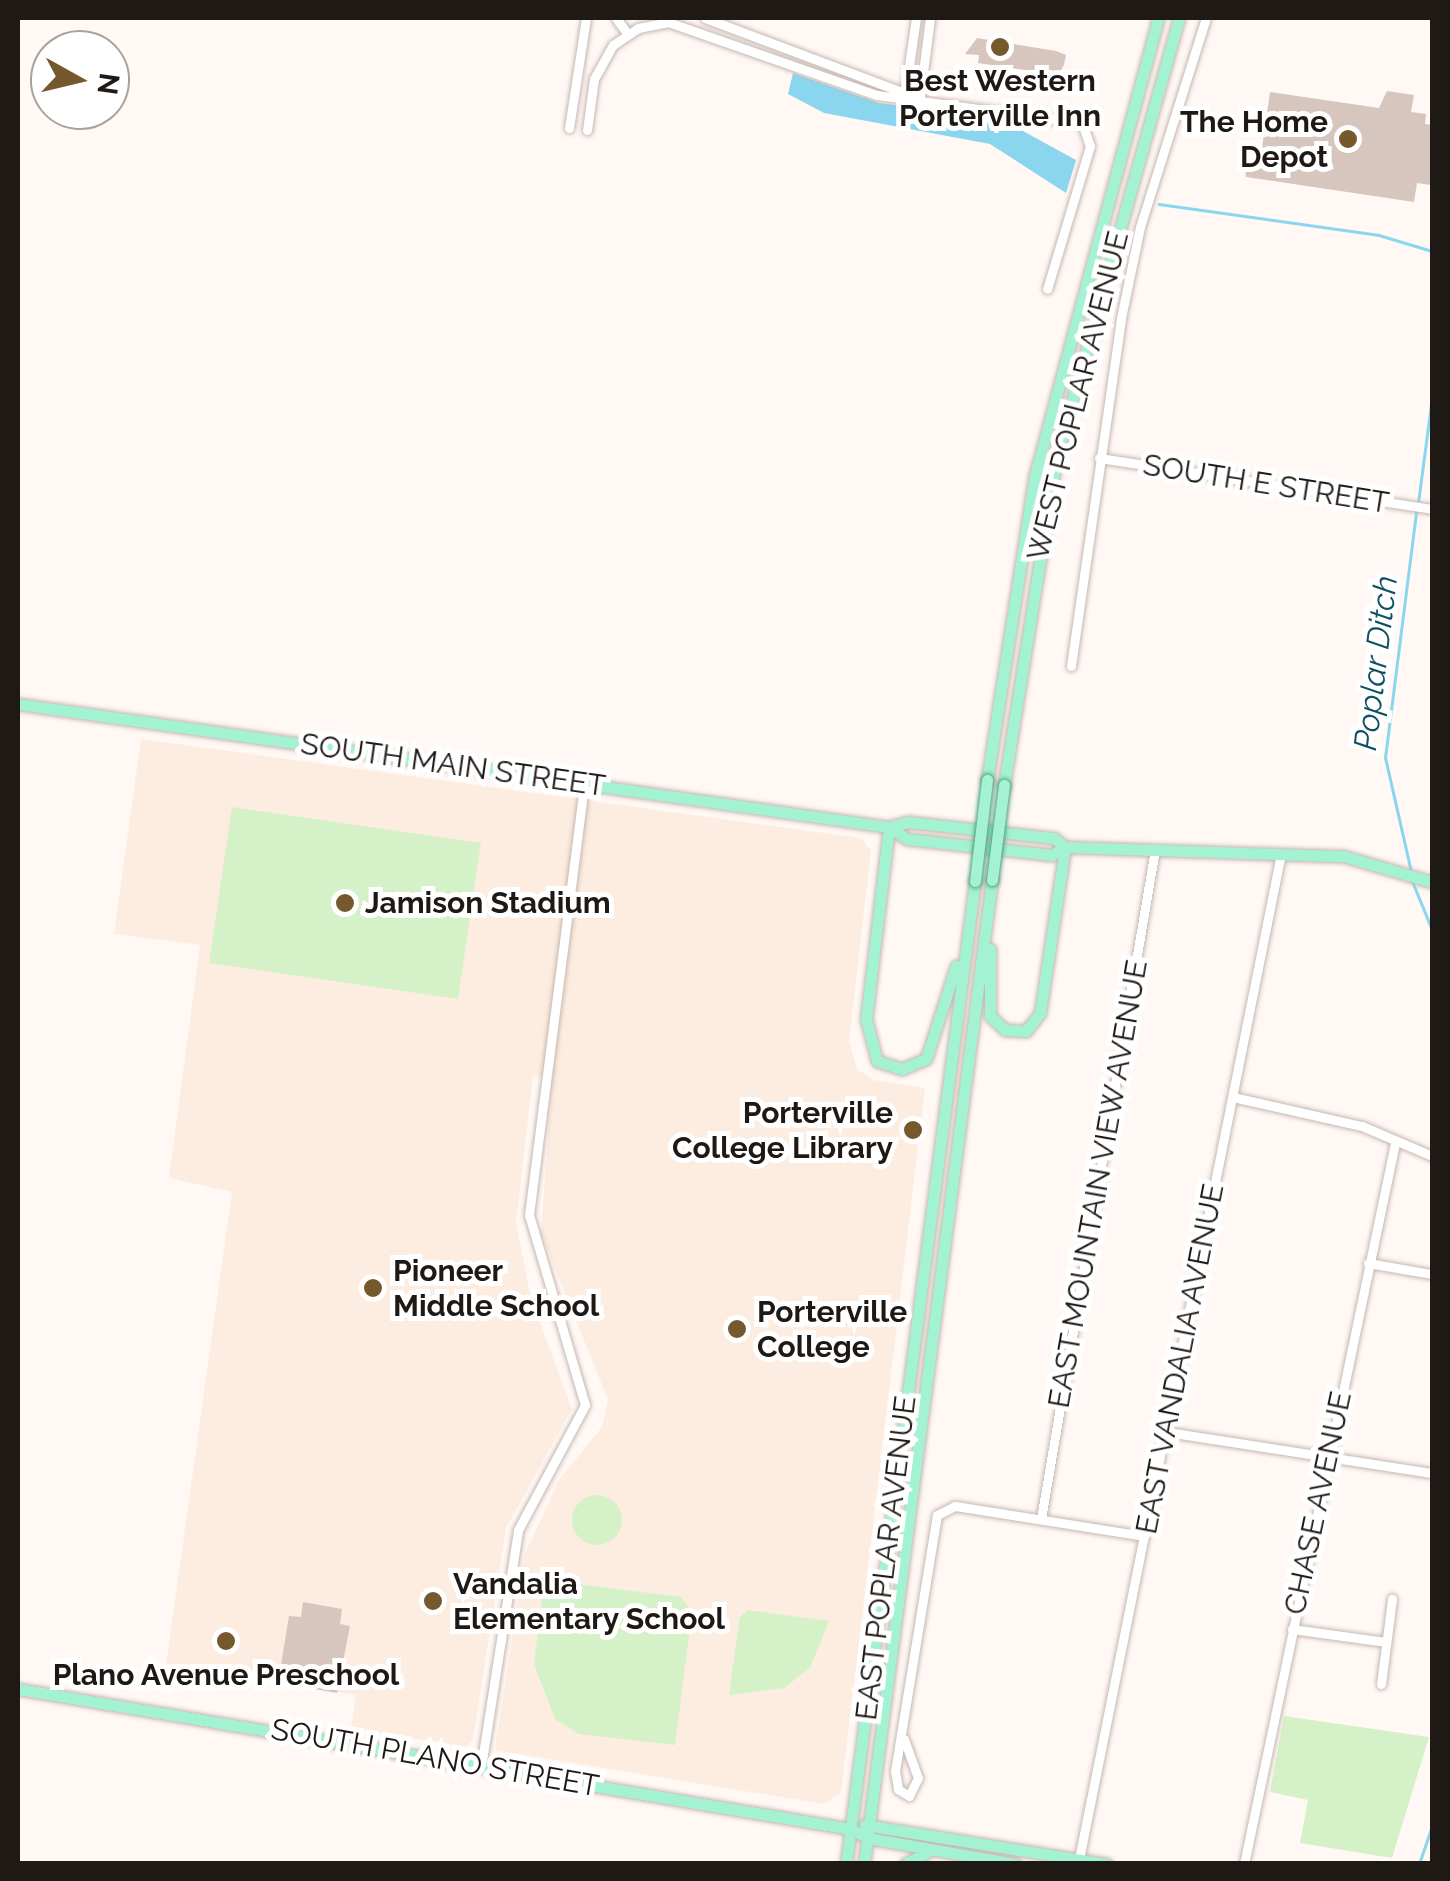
<!DOCTYPE html>
<style>
body{margin:0}
#map{position:relative;width:1450px;height:1881px;overflow:hidden;background:#fff8f5;font-family:Raleway,sans-serif}
div>[style]{position:absolute}
[style*='--x']{left:calc(var(--x)*1px);top:calc(var(--y)*1px);width:calc(var(--w)*1px);rotate:calc(var(--a)*1deg)}
.education>*{inset:0;background:#fcede0}
.green>*{inset:0;background:#d5f1c8}
.round{border-radius:50%}
.water>*{inset:0;background:#8ad6ee}
.stream>*{height:2.5px;margin:-1.25px;padding:0 1.25px;transform-origin:1.25px;border-radius:1.25px;background:#8ad6ee}
.building>*{inset:0;background:#d7c6be}
.roads{filter:drop-shadow(0 0 2px #c7b7af) drop-shadow(0 0 2px #c7b7af)}
.minor>*{height:9px;margin:-4.5px;padding:0 4.5px;transform-origin:4.5px;border-radius:4.5px;background:#fff}
.major>*{height:11px;margin:-5.5px;padding:0 5.5px;transform-origin:5.5px;border-radius:5.5px;background:#a3f2d3}
.bridges{filter:drop-shadow(0 0 2px #4da07d) drop-shadow(0 0 2px #4da07d)}
.major-bridge>*{height:11px;margin:-5.5px;padding:0 5.5px;transform-origin:5.5px;border-radius:5.5px;background:#a3f2d3}
.dots>*{width:28px;height:28px;translate:-50% -50%;box-sizing:border-box;border:5px solid #fff;border-radius:50%}
span{translate:-50% -50%;white-space:nowrap;text-align:center;line-height:1.15;-webkit-text-stroke:10px #fff;paint-order:stroke}
.poi-label{font-size:30px;color:#1e1915;font-weight:700}
.right{translate:-100% -50%;text-align:right}
.left{translate:0 -50%;text-align:left}
.street-label{font-size:30px;color:#1e1915}
.water-label{font-size:32px;color:#0f5061;font-style:italic}
.frame{position:absolute;inset:0;border:20px solid #1e1915;pointer-events:none}
.north{position:absolute;left:30px;top:30px;width:100px;height:100px;box-sizing:border-box;background:#fff;border:2px solid #a5a3a1;border-radius:50%;rotate:98deg;font-size:28px;font-weight:700;line-height:40px;text-align:center;color:#1e1915}
.north::after{content:'';display:block;margin:auto;width:35px;height:45px;background:#75582c;clip-path:polygon(50% 0,100% 100%,50% 72%,0 100%)}
</style>
<div id="map">
<div class="education">
<i style="clip-path:polygon(141px 739px,861px 838px,871px 851px,849px 1041px,857px 1069px,873px 1080px,925px 1088px,841px 1793px,824px 1804px,495px 1750px,525px 1554px,559px 1480px,602px 1427px,608px 1400px,541px 1233px,552px 1078px,533px 1076px,516px 1223px,531px 1298px,572px 1409px,506px 1528px,473px 1740px,466px 1747px,351px 1728px,356px 1695px,166px 1665px,232px 1192px,169px 1178px,200px 945px,114px 934px)"></i>
</div>
<div class="green">
<i style="clip-path:polygon(232px 807px,481px 843px,458px 999px,209px 963px)"></i>
<i class="round" style="left:572px;top:1495px;width:50px;height:50px"></i>
<i style="clip-path:polygon(544px 1580px,681px 1597px,692px 1612px,675px 1745px,579px 1734px,555px 1719px,534px 1664px)"></i>
<i style="clip-path:polygon(748px 1610px,829px 1621px,810px 1668px,784px 1688px,729px 1695px,740px 1617px)"></i>
<i style="clip-path:polygon(1284px 1716px,1429px 1737px,1392px 1858px,1300px 1843px,1308px 1800px,1270px 1792px)"></i>
</div>
<div class="water">
<i style="clip-path:polygon(793px 73px,879px 103px,997px 117px,1076px 160px,1066px 193px,990px 144px,824px 113px,788px 94px)"></i>
</div>
<div class="stream">
<i style="--x:1159;--y:204;--w:222;--a:8"></i>
<i style="--x:1379;--y:235;--w:55;--a:16.8"></i>
<i style="--x:1418;--y:503;--w:107;--a:-82.5"></i>
<i style="--x:1411;--y:872;--w:117;--a:-102.8"></i>
<i style="--x:1385;--y:758;--w:249;--a:-82.8"></i>
<i style="--x:1412;--y:880;--w:53;--a:67.8"></i>
<i style="--x:1419;--y:1864;--w:40;--a:-71.1"></i>
</div>
<div class="building">
<i style="clip-path:polygon(977px 38px,1056px 51px,1066px 55px,1064px 65px,1058px 75px,978px 63px,979px 55px,965px 54px)"></i>
<i style="clip-path:polygon(1387px 91px,1414px 95px,1411px 112px,1426px 114px,1425px 124px,1432px 125px,1431px 185px,1417px 183px,1414px 202px,1246px 177px,1243px 152px,1261px 155px,1270px 92px,1379px 108px)"></i>
<i style="clip-path:polygon(303px 1602px,342px 1609px,340px 1624px,350px 1626px,337px 1693px,278px 1683px,289px 1616px,301px 1617px)"></i>
</div>
<div class="roads">
<div class="minor">
<i style="--x:616;--y:18;--w:19;--a:54"></i>
<i style="--x:705;--y:18;--w:214;--a:20.6"></i>
<i style="--x:905;--y:93;--w:76;--a:-81.7"></i>
<i style="--x:920;--y:96;--w:79;--a:-82.7"></i>
<i style="--x:569;--y:128;--w:111;--a:-81.2"></i>
<i style="--x:587;--y:130;--w:51;--a:-82.2"></i>
<i style="--x:594;--y:79;--w:39;--a:-61"></i>
<i style="--x:613;--y:45;--w:30;--a:-34"></i>
<i style="--x:638;--y:28;--w:31;--a:-11"></i>
<i style="--x:668;--y:22;--w:221;--a:19.3"></i>
<i style="--x:877;--y:95;--w:207;--a:7.8"></i>
<i style="--x:1082;--y:123;--w:24;--a:71"></i>
<i style="--x:1090;--y:146;--w:149;--a:106.7"></i>
<i style="--x:1099;--y:458;--w:337;--a:8.7"></i>
<i style="--x:1071;--y:666;--w:352;--a:-81.8"></i>
<i style="--x:1121;--y:318;--w:93;--a:-78.2"></i>
<i style="--x:1140;--y:227;--w:219;--a:-72.5"></i>
<i style="--x:1233;--y:1097;--w:132;--a:12.7"></i>
<i style="--x:1362;--y:1126;--w:76;--a:23.2"></i>
<i style="--x:1368;--y:1263;--w:65;--a:9.8"></i>
<i style="--x:1167;--y:1432;--w:268;--a:8.8"></i>
<i style="--x:1041;--y:1519;--w:680;--a:-80.34"></i>
<i style="--x:1292;--y:1629;--w:95;--a:7.9"></i>
<i style="--x:1381;--y:1684;--w:86;--a:-82.6"></i>
<i style="--x:904;--y:1739;--w:41;--a:70.3"></i>
<i style="--x:918;--y:1778;--w:20;--a:117"></i>
<i style="--x:909;--y:1796;--w:13;--a:-148"></i>
<i style="--x:898;--y:1789;--w:18;--a:-99"></i>
<i style="--x:895;--y:1771;--w:259;--a:-80.7"></i>
<i style="--x:937;--y:1515;--w:20;--a:-27"></i>
<i style="--x:955;--y:1506;--w:191;--a:9"></i>
<i style="--x:481;--y:1767;--w:240;--a:-81.1"></i>
<i style="--x:518;--y:1530;--w:142;--a:-61.8"></i>
<i style="--x:585;--y:1405;--w:198;--a:-106.4"></i>
<i style="--x:529;--y:1215;--w:435;--a:-82.7"></i>
<i style="--x:1078;--y:1864;--w:1030;--a:-78.64"></i>
<i style="--x:1244;--y:1864;--w:737;--a:-78.17"></i>
</div>
<div class="major">
<i style="--x:18;--y:704;--w:880;--a:8.04"></i>
<i style="--x:889;--y:827;--w:20;--a:-15"></i>
<i style="--x:908;--y:822;--w:147;--a:6.3"></i>
<i style="--x:1054;--y:838;--w:14;--a:39"></i>
<i style="--x:987;--y:780;--w:309;--a:-81.1"></i>
<i style="--x:1035;--y:475;--w:473;--a:-74.9"></i>
<i style="--x:1004;--y:785;--w:334;--a:-80.9"></i>
<i style="--x:1057;--y:455;--w:454;--a:-74.4"></i>
<i style="--x:889;--y:827;--w:22;--a:34"></i>
<i style="--x:907;--y:839;--w:146;--a:6.3"></i>
<i style="--x:1052;--y:855;--w:15;--a:-32"></i>
<i style="--x:1065;--y:847;--w:278;--a:1.9"></i>
<i style="--x:1343;--y:856;--w:93;--a:16.3"></i>
<i style="--x:889;--y:827;--w:193;--a:96.8"></i>
<i style="--x:866;--y:1019;--w:43;--a:75.3"></i>
<i style="--x:877;--y:1061;--w:26;--a:18"></i>
<i style="--x:902;--y:1069;--w:26;--a:-23"></i>
<i style="--x:926;--y:1059;--w:98;--a:-72.1"></i>
<i style="--x:990;--y:949;--w:67;--a:90"></i>
<i style="--x:990;--y:1016;--w:21;--a:43"></i>
<i style="--x:1005;--y:1030;--w:21;--a:3"></i>
<i style="--x:1026;--y:1031;--w:23;--a:-52"></i>
<i style="--x:1040;--y:1013;--w:168;--a:-81.4"></i>
<i style="--x:18;--y:1689;--w:845;--a:9.54"></i>
<i style="--x:851;--y:1829;--w:19;--a:28"></i>
<i style="--x:868;--y:1838;--w:149;--a:10"></i>
<i style="--x:865;--y:1825;--w:245;--a:9.2"></i>
<i style="--x:846;--y:1864;--w:991;--a:-82.52"></i>
<i style="--x:864;--y:1864;--w:992;--a:-82.59"></i>
<i style="--x:905;--y:1864;--w:26;--a:-28"></i>
</div>
</div>
<div class="bridges">
<div class="major-bridge">
<i style="--x:992;--y:880;--w:96;--a:-82.8"></i>
<i style="--x:975;--y:881;--w:102;--a:-83.2"></i>
</div>
</div>
<div class="dots">
<i style="left:1000px;top:47px;background:#75582c"></i>
<i style="left:1348px;top:139px;background:#75582c"></i>
<i style="left:345px;top:903px;background:#75582c"></i>
<i style="left:913px;top:1130px;background:#75582c"></i>
<i style="left:373px;top:1288px;background:#75582c"></i>
<i style="left:737px;top:1329px;background:#75582c"></i>
<i style="left:433px;top:1601px;background:#75582c"></i>
<i style="left:226px;top:1641px;background:#75582c"></i>
</div>
<div class="poi-label">
<span style="left:1000px;top:98px">Best Western<br>Porterville Inn</span>
<span class="right" style="left:1328px;top:139px">The Home<br>Depot</span>
<span class="left" style="left:365px;top:903px">Jamison Stadium</span>
<span class="right" style="left:893px;top:1130px">Porterville<br>College Library</span>
<span class="left" style="left:393px;top:1288px">Pioneer<br>Middle School</span>
<span class="left" style="left:757px;top:1329px">Porterville<br>College</span>
<span class="left" style="left:453px;top:1601px">Vandalia<br>Elementary School</span>
<span style="left:226px;top:1675px">Plano Avenue Preschool</span>
</div>
<div class="street-label">
<span style="left:1078px;top:396px;rotate:-76deg">WEST POPLAR AVENUE</span>
<span style="left:1266px;top:484px;rotate:9deg">SOUTH E STREET</span>
<span style="left:453px;top:765px;rotate:8deg">SOUTH MAIN STREET</span>
<span style="left:1098px;top:1184px;rotate:-80deg">EAST MOUNTAIN VIEW AVENUE</span>
<span style="left:1180px;top:1359px;rotate:-79deg">EAST VANDALIA AVENUE</span>
<span style="left:1318px;top:1503px;rotate:-78deg">CHASE AVENUE</span>
<span style="left:886px;top:1558px;rotate:-83deg">EAST POPLAR AVENUE</span>
<span style="left:435px;top:1758px;rotate:10deg">SOUTH PLANO STREET</span>
</div>
<div class="water-label">
<span style="left:1376px;top:663px;rotate:-83deg">Poplar Ditch</span>
</div>
<div class="frame"></div>
<div class="north">N</div>
</div>
